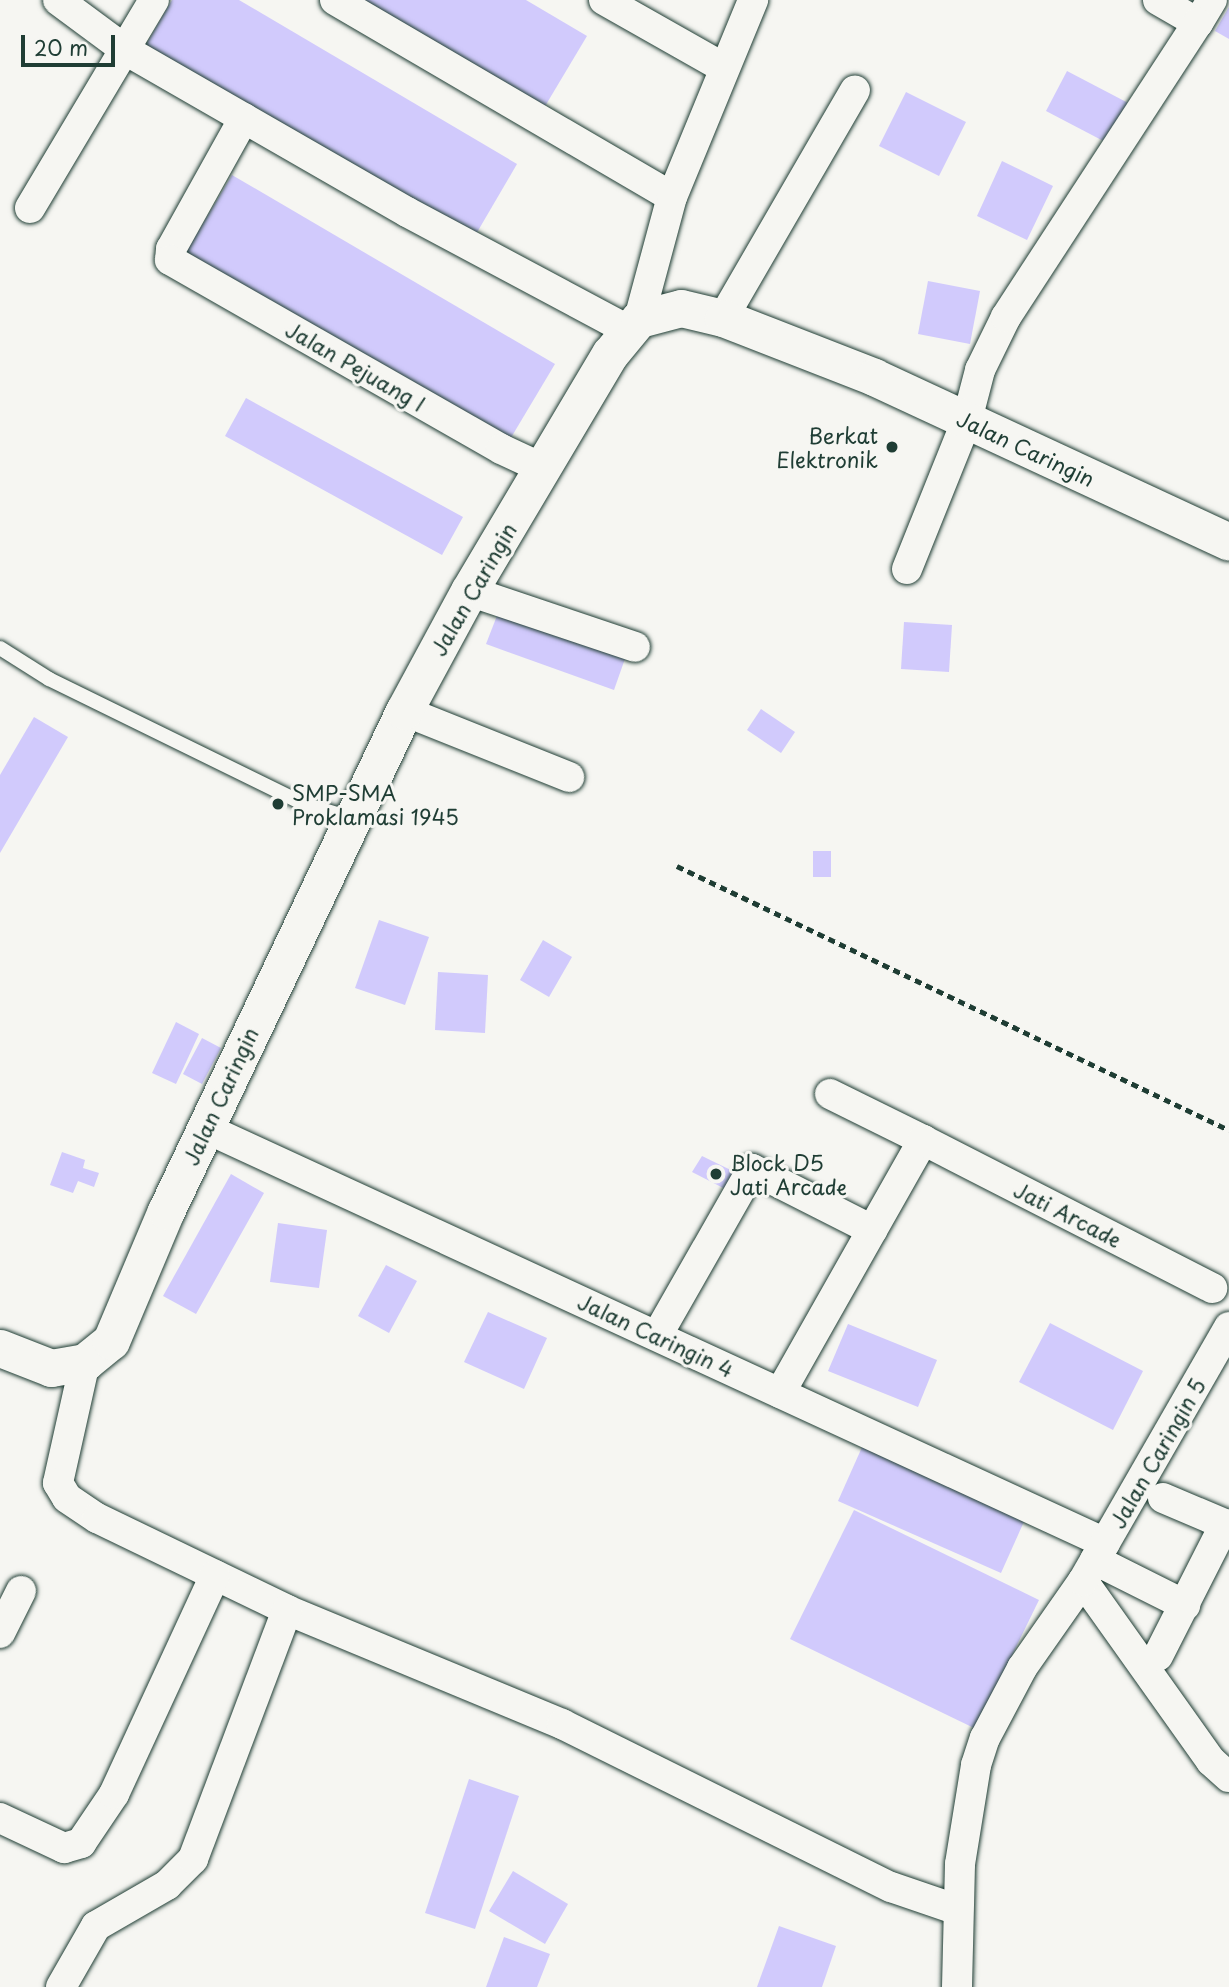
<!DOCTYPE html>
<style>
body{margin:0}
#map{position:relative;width:1229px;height:1987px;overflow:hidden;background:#f6f6f2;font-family:"Playpen Sans",sans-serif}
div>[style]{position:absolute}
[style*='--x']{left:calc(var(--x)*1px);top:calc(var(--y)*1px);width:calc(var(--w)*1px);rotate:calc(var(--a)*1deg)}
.building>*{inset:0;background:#d1cafc}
.path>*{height:4.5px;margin-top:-2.25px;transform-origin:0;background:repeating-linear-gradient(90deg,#1f3d34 0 7px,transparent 0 12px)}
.roads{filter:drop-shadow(0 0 2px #1f3d34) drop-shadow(0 0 2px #1f3d34)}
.service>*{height:14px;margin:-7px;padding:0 7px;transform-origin:7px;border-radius:7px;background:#f6f6f2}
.minor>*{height:30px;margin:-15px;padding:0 15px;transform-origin:15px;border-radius:15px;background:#f6f6f2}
.tertiary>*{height:37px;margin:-18.5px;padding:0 18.5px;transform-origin:18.5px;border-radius:18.5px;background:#f6f6f2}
.dots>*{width:19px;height:19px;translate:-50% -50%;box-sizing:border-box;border:4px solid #f6f6f2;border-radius:50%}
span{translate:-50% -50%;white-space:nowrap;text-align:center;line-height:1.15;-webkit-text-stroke:6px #f6f6f2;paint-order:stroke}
.street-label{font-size:21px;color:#1f3d34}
.poi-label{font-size:21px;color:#1f3d34}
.right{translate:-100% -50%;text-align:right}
.left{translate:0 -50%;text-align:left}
.scale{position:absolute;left:21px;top:35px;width:94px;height:32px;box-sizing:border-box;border:4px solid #1f3d34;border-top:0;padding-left:9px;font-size:21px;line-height:24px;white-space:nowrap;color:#1f3d34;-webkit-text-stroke:5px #f6f6f2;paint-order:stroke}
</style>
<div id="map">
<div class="building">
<i style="clip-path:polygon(172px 0,239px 0,517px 164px,472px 241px,144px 48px)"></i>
<i style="clip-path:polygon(348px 0,526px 0,587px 36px,541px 113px)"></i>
<i style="clip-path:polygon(1229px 7px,1229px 39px,1215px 31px)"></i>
<i style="clip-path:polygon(1067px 71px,1132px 105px,1111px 145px,1046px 111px)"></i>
<i style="clip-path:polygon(906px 92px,966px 122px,939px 176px,879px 146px)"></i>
<i style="clip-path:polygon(1002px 161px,1053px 186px,1027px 240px,977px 216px)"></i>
<i style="clip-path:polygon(232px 175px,555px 364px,509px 441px,186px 252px)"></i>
<i style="clip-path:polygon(928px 281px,980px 291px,970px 344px,918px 334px)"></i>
<i style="clip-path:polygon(246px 398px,463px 517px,442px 555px,225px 436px)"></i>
<i style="clip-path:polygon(500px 608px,627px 653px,614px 690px,486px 644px)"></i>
<i style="clip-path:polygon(904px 622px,952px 625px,949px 672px,901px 669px)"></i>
<i style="clip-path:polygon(761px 709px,795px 732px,781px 753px,747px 730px)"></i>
<i style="clip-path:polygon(34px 717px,68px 737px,0 853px,0 775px)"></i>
<i style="clip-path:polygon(813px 851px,831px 851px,831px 877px,813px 877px)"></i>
<i style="clip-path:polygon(379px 920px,429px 937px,405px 1005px,355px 988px)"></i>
<i style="clip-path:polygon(543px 940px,572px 957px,549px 997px,520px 980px)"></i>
<i style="clip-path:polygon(438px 972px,488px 975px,485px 1033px,435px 1030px)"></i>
<i style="clip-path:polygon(176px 1022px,199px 1034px,176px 1084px,152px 1073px)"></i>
<i style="clip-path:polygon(202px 1038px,221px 1048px,202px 1084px,183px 1074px)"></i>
<i style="clip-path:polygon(62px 1152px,85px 1160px,83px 1168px,99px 1173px,94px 1187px,78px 1181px,73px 1193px,50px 1185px)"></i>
<i style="clip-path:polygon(702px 1156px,741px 1175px,731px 1192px,692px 1172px)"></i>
<i style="clip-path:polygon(231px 1174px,264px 1193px,196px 1314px,163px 1296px)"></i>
<i style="clip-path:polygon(278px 1223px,327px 1230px,319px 1288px,270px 1282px)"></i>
<i style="clip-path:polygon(386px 1265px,417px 1281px,389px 1333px,358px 1316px)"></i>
<i style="clip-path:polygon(488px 1312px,547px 1338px,524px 1389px,464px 1362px)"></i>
<i style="clip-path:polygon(1050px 1323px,1143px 1371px,1113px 1430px,1019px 1382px)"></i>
<i style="clip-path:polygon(848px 1324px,937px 1360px,918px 1407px,828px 1371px)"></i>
<i style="clip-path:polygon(863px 1445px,1026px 1517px,1001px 1573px,838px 1501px)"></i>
<i style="clip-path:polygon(854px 1510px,1039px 1600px,976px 1729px,790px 1639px)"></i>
<i style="clip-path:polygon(469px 1779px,519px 1796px,475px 1929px,425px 1913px)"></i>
<i style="clip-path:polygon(513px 1871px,568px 1904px,545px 1944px,489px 1911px)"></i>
<i style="clip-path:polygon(779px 1926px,836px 1946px,822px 1987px,757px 1987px)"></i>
<i style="clip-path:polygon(504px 1937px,550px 1954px,537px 1987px,486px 1987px)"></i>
</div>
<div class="path">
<i style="--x:677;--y:866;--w:612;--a:25.56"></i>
</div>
<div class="roads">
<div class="service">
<i style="--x:0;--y:648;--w:58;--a:32.3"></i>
<i style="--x:49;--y:679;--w:284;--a:26.1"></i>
<i style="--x:304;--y:804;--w:48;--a:16.9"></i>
</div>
<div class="minor">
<i style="--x:58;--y:0;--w:86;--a:36.5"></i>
<i style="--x:127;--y:51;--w:323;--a:29.9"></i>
<i style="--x:407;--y:212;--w:251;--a:28.1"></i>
<i style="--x:335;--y:0;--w:390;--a:30.3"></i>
<i style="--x:604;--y:0;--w:138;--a:29.5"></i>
<i style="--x:1158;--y:0;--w:46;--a:29.9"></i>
<i style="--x:1198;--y:23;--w:27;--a:-59"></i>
<i style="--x:244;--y:118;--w:150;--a:119.1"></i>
<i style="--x:171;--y:249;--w:11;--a:95"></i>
<i style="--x:170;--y:260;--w:381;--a:29.7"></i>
<i style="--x:501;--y:449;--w:47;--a:24.9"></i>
<i style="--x:30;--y:208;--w:242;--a:-59.2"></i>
<i style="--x:723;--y:318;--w:263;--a:-59.9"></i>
<i style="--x:639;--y:319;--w:126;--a:-74.9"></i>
<i style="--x:672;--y:197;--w:213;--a:-67.6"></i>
<i style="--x:907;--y:569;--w:161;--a:-68.1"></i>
<i style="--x:967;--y:420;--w:52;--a:-75.4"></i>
<i style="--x:980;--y:370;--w:59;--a:-63.9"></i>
<i style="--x:1006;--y:317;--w:351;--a:-56.9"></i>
<i style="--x:469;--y:591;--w:175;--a:18.6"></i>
<i style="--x:404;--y:711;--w:178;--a:21.8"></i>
<i style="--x:830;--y:1094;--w:104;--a:26.3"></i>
<i style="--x:205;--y:1128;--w:991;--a:24.75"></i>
<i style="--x:662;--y:1327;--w:182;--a:-60.3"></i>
<i style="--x:752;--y:1169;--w:135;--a:26.9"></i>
<i style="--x:85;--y:1362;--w:124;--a:102.6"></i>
<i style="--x:58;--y:1483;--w:17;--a:59"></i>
<i style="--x:67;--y:1498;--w:36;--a:34"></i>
<i style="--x:97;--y:1518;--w:211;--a:25.8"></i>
<i style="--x:287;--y:1610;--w:298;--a:22.5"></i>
<i style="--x:562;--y:1724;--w:367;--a:26.4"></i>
<i style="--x:891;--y:1887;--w:71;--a:18.9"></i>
<i style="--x:780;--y:1393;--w:291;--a:-60.5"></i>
<i style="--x:923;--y:1140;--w:325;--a:27.1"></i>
<i style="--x:1163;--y:1498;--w:72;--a:23"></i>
<i style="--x:1095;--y:1560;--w:101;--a:26.6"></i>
<i style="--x:1083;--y:1581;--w:221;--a:54.6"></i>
<i style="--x:1211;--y:1761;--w:24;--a:42"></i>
<i style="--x:0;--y:1633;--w:47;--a:-63.4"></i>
<i style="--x:1158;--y:1656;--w:148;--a:-63.1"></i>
<i style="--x:0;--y:1818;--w:71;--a:25.1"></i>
<i style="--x:64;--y:1848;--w:18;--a:-16"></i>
<i style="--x:81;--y:1843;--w:59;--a:-56"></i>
<i style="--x:114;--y:1794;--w:241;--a:-65.2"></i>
<i style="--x:61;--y:1987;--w:70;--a:-60.2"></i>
<i style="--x:96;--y:1926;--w:82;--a:-30"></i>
<i style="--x:167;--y:1885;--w:37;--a:-45"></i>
<i style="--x:193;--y:1859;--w:266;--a:-69.3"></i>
<i style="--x:957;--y:1987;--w:123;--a:-88.6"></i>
<i style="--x:960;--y:1864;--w:100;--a:-80.8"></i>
<i style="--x:976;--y:1765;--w:28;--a:-72"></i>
<i style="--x:985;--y:1738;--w:79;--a:-62.1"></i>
<i style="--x:1022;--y:1668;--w:106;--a:-55"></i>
<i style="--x:1083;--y:1581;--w:293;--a:-60.1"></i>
</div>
<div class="tertiary">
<i style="--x:0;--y:1348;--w:55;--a:21.4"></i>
<i style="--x:51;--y:1368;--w:35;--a:-10"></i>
<i style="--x:85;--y:1362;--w:33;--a:-39"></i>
<i style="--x:111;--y:1341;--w:141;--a:-67.1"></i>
<i style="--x:166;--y:1211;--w:554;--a:-64.55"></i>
<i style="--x:404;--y:711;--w:136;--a:-61.6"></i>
<i style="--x:469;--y:591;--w:276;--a:-59.3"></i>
<i style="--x:610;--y:354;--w:45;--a:-50.4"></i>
<i style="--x:639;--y:319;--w:43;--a:-14.7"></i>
<i style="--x:681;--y:308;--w:43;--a:13.4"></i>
<i style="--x:723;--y:318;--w:162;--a:21.3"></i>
<i style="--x:874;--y:377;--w:391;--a:24.9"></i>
</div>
</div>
<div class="dots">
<i style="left:892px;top:447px;background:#1f3d34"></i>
<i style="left:278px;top:804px;background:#1f3d34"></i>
<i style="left:716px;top:1174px;background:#1f3d34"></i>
</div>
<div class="street-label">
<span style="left:356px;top:366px;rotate:30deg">Jalan Pejuang I</span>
<span style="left:1026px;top:448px;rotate:25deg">Jalan Caringin</span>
<span style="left:473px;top:589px;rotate:-60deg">Jalan Caringin</span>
<span style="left:220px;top:1096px;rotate:-65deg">Jalan Caringin</span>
<span style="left:1068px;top:1214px;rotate:27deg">Jati Arcade</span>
<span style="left:656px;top:1335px;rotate:25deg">Jalan Caringin 4</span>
<span style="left:1157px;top:1453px;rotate:-60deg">Jalan Caringin 5</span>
</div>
<div class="poi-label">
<span class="right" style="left:878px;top:447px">Berkat<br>Elektronik</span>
<span class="left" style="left:292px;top:804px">SMP-SMA<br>Proklamasi 1945</span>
<span class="left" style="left:730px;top:1174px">Block D5<br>Jati Arcade</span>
</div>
<div class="scale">20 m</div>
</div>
